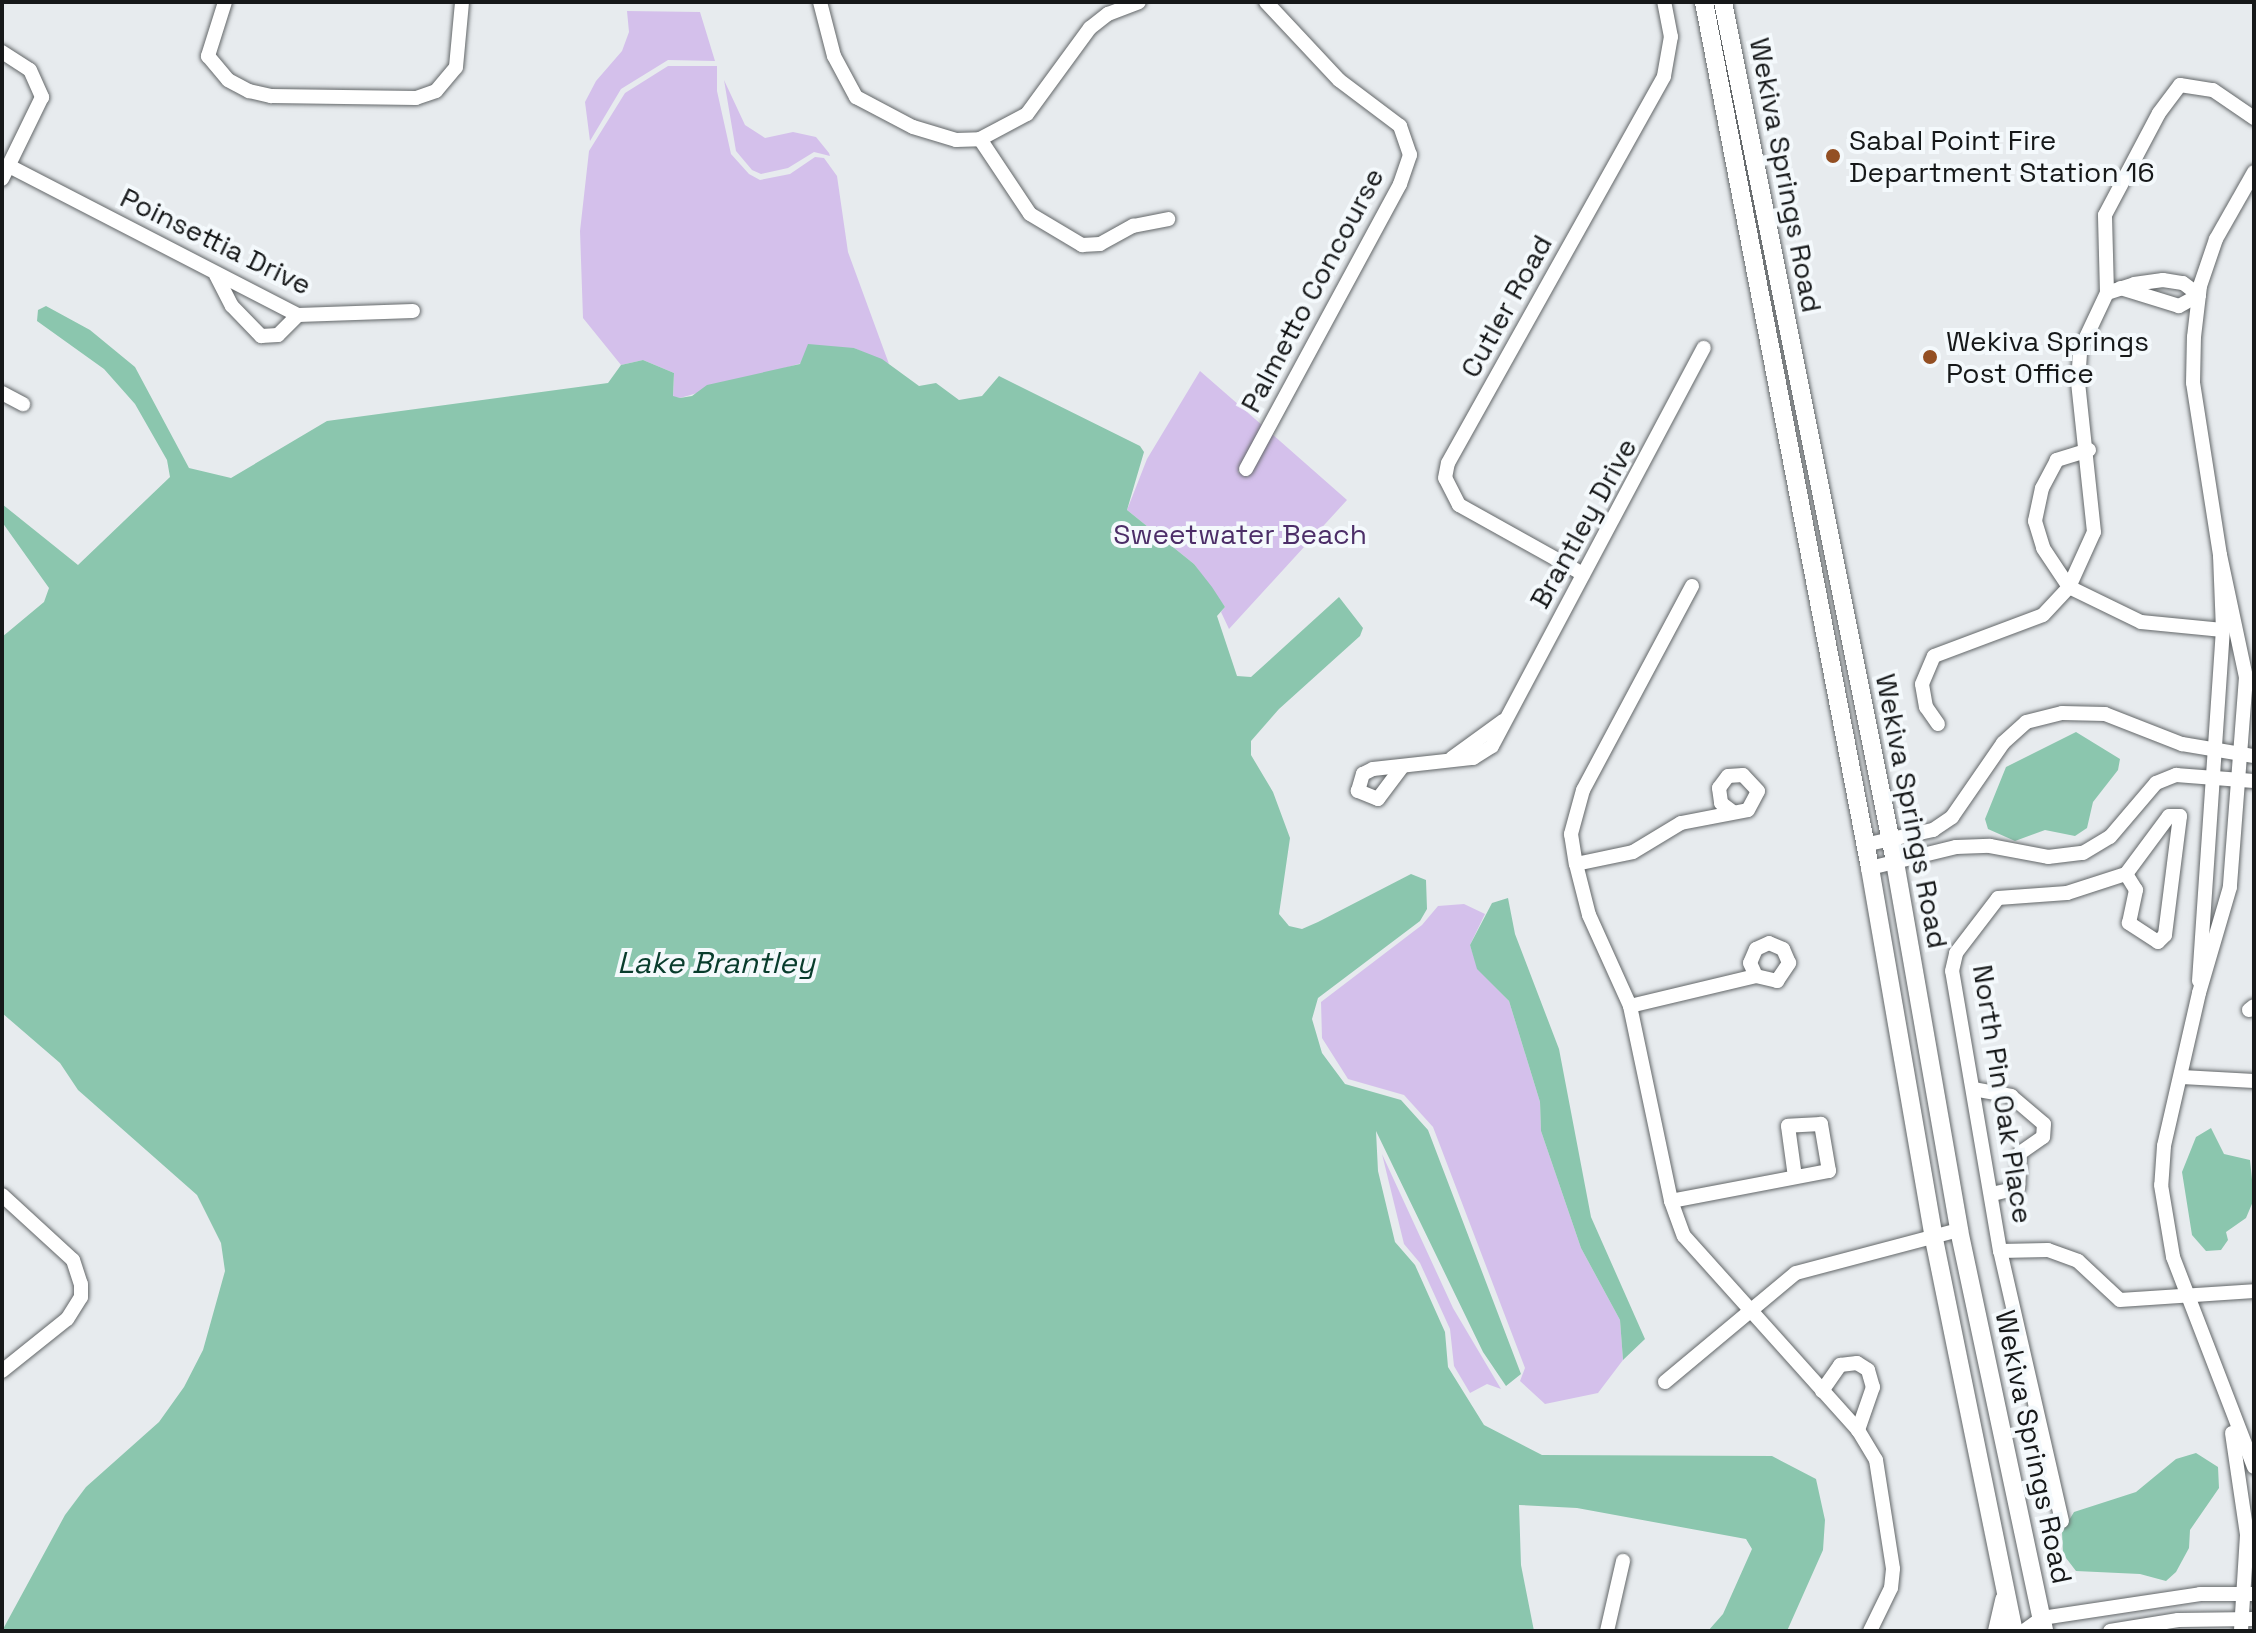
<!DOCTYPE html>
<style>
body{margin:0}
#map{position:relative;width:2256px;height:1633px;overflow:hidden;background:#e7ebee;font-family:"Space Grotesk",sans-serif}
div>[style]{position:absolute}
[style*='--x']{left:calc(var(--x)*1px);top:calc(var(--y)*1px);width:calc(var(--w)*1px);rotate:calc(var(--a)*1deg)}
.green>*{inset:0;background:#d4c0eb}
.water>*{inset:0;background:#8bc6ae}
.roads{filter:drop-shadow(0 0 2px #636769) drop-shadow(0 0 2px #636769)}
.minor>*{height:14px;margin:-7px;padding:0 7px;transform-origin:7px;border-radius:7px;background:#fff}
.major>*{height:18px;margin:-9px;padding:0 9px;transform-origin:9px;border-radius:9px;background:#fff}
.dots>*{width:22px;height:22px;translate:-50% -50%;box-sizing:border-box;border:4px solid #f4f9fc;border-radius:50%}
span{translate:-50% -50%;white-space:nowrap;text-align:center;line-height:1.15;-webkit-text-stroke:8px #f4f9fc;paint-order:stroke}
.poi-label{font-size:28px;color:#161819}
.left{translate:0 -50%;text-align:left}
.street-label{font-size:28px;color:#161819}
.park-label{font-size:28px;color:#4c2e68}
.water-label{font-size:30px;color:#083c2c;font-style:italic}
.frame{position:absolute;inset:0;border:4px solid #161819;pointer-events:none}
</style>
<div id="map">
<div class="green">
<i style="clip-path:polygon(627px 11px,700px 12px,715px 61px,668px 60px,621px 89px,590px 141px,585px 102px,596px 81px,622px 51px,629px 32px)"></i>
<i style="clip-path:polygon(668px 66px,717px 66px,717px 91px,731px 154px,749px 174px,760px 180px,790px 174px,815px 157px,824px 158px,837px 176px,848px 252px,889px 364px,854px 348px,680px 398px,673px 397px,674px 373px,643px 360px,621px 365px,583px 318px,580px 231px,589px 151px,625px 93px)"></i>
<i style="clip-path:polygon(724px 80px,745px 125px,765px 138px,793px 132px,816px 137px,829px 153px,830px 156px,814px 152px,788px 168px,761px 174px,752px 170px,736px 151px)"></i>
<i style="clip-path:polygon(1200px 371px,1263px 426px,1238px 472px,1248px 477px,1272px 434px,1347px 500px,1229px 629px,1221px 612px,1225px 607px,1194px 564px,1127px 510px,1147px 459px)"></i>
<i style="clip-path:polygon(1464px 904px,1485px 914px,1470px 945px,1478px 969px,1509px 1001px,1540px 1102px,1541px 1131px,1581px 1248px,1620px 1320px,1623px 1360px,1598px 1393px,1545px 1404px,1520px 1381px,1525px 1368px,1433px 1127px,1404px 1095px,1348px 1079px,1322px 1038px,1321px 1002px,1422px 925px,1438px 906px)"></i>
<i style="clip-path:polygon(1382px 1154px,1453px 1308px,1501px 1389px,1487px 1384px,1470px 1393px,1454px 1366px,1450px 1329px,1420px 1263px,1404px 1244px)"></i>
</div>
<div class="water">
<i style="clip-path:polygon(46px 306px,90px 330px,135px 367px,189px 468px,231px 478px,327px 421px,608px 383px,621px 365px,643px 360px,674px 373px,673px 396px,680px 398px,692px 396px,707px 385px,800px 364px,808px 344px,854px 348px,882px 359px,919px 386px,936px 383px,959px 400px,982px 396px,999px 376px,1140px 446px,1144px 452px,1127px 510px,1194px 564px,1212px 587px,1225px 607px,1217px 616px,1237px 676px,1251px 677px,1339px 597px,1363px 628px,1360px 636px,1279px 709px,1251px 741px,1251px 755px,1273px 792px,1290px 838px,1279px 914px,1289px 926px,1302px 929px,1318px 922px,1411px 874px,1426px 880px,1427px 909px,1420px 921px,1318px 998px,1312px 1019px,1322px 1053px,1345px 1084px,1401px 1100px,1428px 1130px,1521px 1374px,1506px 1386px,1483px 1352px,1376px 1131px,1378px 1171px,1395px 1242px,1415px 1265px,1445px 1332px,1448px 1367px,1484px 1425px,1542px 1455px,1772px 1456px,1816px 1479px,1825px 1520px,1823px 1550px,1787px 1631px,1708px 1631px,1723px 1614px,1752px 1549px,1746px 1539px,1577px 1508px,1519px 1505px,1521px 1565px,1534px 1631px,2px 1631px,65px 1515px,86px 1487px,159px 1422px,184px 1387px,203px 1350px,225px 1271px,221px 1243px,197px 1195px,78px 1090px,60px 1063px,2px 1013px,2px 637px,44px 602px,49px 588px,2px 522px,2px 504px,78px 565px,170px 477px,167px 460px,135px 404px,104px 369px,37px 321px,38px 310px)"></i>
<i style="clip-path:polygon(2076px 732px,2120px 759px,2118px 770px,2093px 802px,2087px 828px,2075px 836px,2045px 830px,2015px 841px,1988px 829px,1985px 819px,2006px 767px)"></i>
<i style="clip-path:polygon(1508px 898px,1515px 934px,1559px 1049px,1591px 1217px,1645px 1339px,1623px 1360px,1620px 1320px,1581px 1248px,1541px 1131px,1540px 1102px,1509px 1001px,1477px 969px,1470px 945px,1492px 903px)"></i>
<i style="clip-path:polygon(2211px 1128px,2224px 1154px,2250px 1160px,2254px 1199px,2246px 1218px,2226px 1232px,2228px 1240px,2221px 1250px,2206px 1251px,2192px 1235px,2182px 1172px,2196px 1137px)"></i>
<i style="clip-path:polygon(2196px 1453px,2218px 1467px,2219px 1488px,2190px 1530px,2189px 1548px,2176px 1572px,2166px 1581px,2140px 1574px,2076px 1571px,2063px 1554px,2062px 1532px,2074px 1512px,2136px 1492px,2176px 1459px)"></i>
</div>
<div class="roads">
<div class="minor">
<i style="--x:225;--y:2;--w:57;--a:107.5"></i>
<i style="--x:208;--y:56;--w:31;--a:50"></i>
<i style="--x:228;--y:80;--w:24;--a:28"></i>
<i style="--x:249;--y:91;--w:23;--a:13"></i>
<i style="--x:271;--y:96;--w:145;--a:0.8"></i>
<i style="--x:416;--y:98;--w:21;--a:-19"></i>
<i style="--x:436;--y:91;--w:31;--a:-50"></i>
<i style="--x:456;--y:67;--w:65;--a:-84.7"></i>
<i style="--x:820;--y:2;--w:56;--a:75.5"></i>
<i style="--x:834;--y:56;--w:47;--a:61.8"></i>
<i style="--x:856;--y:97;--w:64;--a:27.8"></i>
<i style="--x:913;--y:127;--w:45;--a:16.8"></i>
<i style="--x:956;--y:140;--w:24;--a:-2"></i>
<i style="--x:980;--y:139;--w:53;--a:-28"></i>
<i style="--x:1027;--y:114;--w:107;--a:-53.8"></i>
<i style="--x:1090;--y:28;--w:23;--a:-38"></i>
<i style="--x:1108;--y:14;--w:33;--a:-21"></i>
<i style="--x:2;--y:52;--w:33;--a:33"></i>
<i style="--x:30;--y:70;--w:30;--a:66"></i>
<i style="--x:42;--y:97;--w:91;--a:116"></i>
<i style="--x:980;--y:139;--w:90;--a:56.3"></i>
<i style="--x:1030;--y:214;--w:61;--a:30.8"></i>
<i style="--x:1082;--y:245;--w:18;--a:-3"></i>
<i style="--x:1100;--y:244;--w:38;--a:-29"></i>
<i style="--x:1133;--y:226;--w:36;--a:-11"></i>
<i style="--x:9;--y:166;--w:325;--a:27.3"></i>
<i style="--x:298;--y:315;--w:115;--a:-2"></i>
<i style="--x:216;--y:275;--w:35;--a:63"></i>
<i style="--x:232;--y:306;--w:42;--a:46"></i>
<i style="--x:261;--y:336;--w:17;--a:-3"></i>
<i style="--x:278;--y:335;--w:28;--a:-45"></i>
<i style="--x:2107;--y:293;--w:78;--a:-91.5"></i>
<i style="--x:2105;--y:215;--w:115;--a:-62.1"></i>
<i style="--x:2159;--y:113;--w:35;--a:-53"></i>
<i style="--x:2180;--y:85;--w:33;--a:9"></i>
<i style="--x:2213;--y:90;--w:50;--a:34.3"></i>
<i style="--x:2107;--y:293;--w:28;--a:-18"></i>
<i style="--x:2134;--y:284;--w:29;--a:-8"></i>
<i style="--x:2163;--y:280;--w:20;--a:9"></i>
<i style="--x:2183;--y:283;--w:20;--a:37"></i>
<i style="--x:2199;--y:295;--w:23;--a:151"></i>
<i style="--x:2179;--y:306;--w:61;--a:-162.8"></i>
<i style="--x:2;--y:393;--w:24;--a:28"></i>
<i style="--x:2089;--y:450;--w:34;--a:163"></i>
<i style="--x:2057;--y:460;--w:32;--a:118"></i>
<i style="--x:2042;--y:488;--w:34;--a:102"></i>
<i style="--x:2035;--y:521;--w:28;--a:73"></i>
<i style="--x:2043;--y:548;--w:47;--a:56.3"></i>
<i style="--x:2069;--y:587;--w:80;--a:25.9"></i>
<i style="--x:2141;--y:622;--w:82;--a:5.6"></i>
<i style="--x:1246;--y:469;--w:324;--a:-61.6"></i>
<i style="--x:1400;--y:184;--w:31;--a:-71"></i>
<i style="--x:1410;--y:155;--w:31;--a:-109"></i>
<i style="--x:1400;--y:126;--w:76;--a:-143"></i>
<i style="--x:1339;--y:80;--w:107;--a:-133.1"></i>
<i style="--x:2220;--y:555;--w:125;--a:78"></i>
<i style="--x:2246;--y:677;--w:211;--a:94.4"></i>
<i style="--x:2230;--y:887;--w:110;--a:106.3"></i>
<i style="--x:2199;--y:993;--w:157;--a:102.9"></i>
<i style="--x:2164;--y:1146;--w:39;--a:94"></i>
<i style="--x:2161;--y:1185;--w:73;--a:80.5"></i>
<i style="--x:2173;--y:1257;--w:225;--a:68.9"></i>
<i style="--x:1583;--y:574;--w:142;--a:-150.9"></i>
<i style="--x:1459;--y:505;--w:30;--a:-117"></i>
<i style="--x:1445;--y:478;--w:15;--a:-79"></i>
<i style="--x:1448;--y:463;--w:443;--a:-60.8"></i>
<i style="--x:1664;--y:76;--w:40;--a:-80"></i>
<i style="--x:1671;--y:37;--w:36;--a:-101"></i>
<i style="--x:1692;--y:586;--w:231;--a:118.1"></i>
<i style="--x:1583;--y:790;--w:46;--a:105.3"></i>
<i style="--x:1571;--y:834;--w:30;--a:81"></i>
<i style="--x:1576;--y:864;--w:53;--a:75.7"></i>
<i style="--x:1589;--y:915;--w:100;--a:65.7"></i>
<i style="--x:1630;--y:1006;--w:199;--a:78.1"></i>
<i style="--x:1671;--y:1201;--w:37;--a:70"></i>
<i style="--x:1684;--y:1236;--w:261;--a:48.1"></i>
<i style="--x:1858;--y:1430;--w:35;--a:59"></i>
<i style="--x:1876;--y:1460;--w:110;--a:81.1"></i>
<i style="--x:1893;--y:1569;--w:19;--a:96"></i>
<i style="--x:1891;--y:1588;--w:48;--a:116"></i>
<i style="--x:1938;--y:724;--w:21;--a:-125"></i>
<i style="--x:1926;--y:707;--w:23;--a:-100"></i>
<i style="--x:1922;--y:684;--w:30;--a:-67"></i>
<i style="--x:1934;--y:656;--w:116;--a:-20.6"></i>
<i style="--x:2043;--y:615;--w:38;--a:-47"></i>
<i style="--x:2069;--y:587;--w:60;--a:-65.6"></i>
<i style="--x:2094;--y:532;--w:151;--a:-96.1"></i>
<i style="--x:2078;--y:382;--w:32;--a:-86"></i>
<i style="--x:2080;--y:350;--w:63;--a:-64.7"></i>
<i style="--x:1452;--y:758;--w:63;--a:-36"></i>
<i style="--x:1402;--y:767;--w:40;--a:127"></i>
<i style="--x:1378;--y:799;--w:22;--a:-158"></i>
<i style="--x:1358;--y:791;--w:18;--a:-74"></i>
<i style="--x:1363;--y:774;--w:11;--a:-27"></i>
<i style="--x:1373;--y:769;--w:101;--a:-6.3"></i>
<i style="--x:1473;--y:758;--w:22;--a:-32"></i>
<i style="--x:1492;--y:746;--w:451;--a:-62"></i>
<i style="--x:2169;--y:816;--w:11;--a:0"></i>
<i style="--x:2180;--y:816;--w:120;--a:97.2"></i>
<i style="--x:2165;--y:935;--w:10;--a:135"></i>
<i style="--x:2158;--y:942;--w:35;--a:-147"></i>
<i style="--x:2129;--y:923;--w:34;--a:-78"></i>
<i style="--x:2136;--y:890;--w:19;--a:-122"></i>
<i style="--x:2126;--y:874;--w:72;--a:-53.4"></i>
<i style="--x:1864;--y:845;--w:71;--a:-12.3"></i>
<i style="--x:1933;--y:830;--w:23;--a:-34"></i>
<i style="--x:1952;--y:817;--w:90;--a:-55.4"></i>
<i style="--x:2003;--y:743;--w:31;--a:-42"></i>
<i style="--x:2026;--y:722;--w:37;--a:-14"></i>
<i style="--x:2062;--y:713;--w:43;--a:1.3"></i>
<i style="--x:2105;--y:714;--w:83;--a:21.3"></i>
<i style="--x:2182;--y:744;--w:73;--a:9.5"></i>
<i style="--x:1576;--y:864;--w:58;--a:-11.9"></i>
<i style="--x:1633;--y:852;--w:56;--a:-31.1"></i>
<i style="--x:1681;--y:823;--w:68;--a:-11"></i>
<i style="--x:1748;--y:810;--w:21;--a:-62"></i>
<i style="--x:1758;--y:791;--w:22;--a:-133"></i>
<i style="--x:1743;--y:775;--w:15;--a:176"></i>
<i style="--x:1728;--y:776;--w:15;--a:127"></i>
<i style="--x:1719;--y:788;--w:15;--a:82"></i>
<i style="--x:1721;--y:803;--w:15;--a:37"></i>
<i style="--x:1870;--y:868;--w:89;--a:-13.7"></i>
<i style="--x:1956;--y:847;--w:34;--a:-2"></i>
<i style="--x:1990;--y:846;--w:59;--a:10.7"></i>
<i style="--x:2048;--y:857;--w:35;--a:-7"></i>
<i style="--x:2083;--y:853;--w:31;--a:-31"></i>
<i style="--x:2110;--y:837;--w:71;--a:-49.6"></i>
<i style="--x:2156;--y:783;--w:22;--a:-22"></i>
<i style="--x:2176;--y:775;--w:78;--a:4.4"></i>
<i style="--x:2199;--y:981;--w:352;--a:-86.1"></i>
<i style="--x:2223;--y:630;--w:75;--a:-92.3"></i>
<i style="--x:2220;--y:555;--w:174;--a:-98.9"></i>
<i style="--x:2193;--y:383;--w:46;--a:-88.8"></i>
<i style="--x:2194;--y:337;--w:51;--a:-83.3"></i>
<i style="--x:2200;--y:286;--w:50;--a:-71.2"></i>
<i style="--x:2216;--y:239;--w:77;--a:-60.4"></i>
<i style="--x:1630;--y:1006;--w:130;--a:-13.4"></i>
<i style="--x:1756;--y:976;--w:22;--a:13"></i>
<i style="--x:1777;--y:981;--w:22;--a:-56"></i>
<i style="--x:1789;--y:963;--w:15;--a:-113"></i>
<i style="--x:1783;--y:949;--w:15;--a:-157"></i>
<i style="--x:1769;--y:943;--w:14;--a:155"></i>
<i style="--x:1756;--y:949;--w:15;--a:113"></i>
<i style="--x:1750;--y:963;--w:14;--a:65"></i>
<i style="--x:2249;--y:1010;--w:6;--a:-39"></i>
<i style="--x:2182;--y:1077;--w:72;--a:3.2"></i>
<i style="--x:1973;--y:1089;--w:39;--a:10"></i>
<i style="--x:2011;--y:1096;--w:43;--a:40.3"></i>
<i style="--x:2044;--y:1124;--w:13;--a:94"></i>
<i style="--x:2043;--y:1137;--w:28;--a:145"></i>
<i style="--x:2020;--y:1153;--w:35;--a:93"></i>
<i style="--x:2018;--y:1188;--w:26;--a:167"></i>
<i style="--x:2;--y:1195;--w:96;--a:42.5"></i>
<i style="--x:73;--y:1260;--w:25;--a:72"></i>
<i style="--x:81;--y:1284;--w:13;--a:90"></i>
<i style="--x:81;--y:1297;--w:26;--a:122"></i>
<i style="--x:67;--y:1319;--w:83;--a:141.3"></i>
<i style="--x:1671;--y:1201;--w:161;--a:-10.8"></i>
<i style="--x:1829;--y:1171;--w:48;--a:-99.7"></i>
<i style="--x:1821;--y:1124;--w:33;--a:177"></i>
<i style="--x:1788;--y:1126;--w:51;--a:82.2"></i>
<i style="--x:2000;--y:1251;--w:48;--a:-1.2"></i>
<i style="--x:2048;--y:1250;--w:32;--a:20"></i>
<i style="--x:2078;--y:1261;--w:57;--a:42.9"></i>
<i style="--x:2120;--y:1300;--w:134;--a:-3.8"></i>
<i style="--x:1665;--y:1382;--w:170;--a:-39.8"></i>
<i style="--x:1796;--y:1273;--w:169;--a:-14.8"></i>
<i style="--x:1822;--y:1391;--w:32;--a:-55"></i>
<i style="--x:1840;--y:1365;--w:17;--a:-7"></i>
<i style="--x:1857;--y:1363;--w:13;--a:32"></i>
<i style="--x:1868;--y:1370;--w:18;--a:74"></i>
<i style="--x:1873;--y:1387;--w:46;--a:109.2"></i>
<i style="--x:2232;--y:1433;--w:103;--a:81.6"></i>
<i style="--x:2247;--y:1535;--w:96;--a:93.6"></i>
<i style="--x:2062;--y:1521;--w:277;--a:-102.9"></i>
<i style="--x:2000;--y:1251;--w:284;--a:-99.7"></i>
<i style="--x:1952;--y:971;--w:18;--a:-77"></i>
<i style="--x:1956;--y:953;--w:69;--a:-52.6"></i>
<i style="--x:1998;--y:898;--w:69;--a:-4.1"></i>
<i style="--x:2067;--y:893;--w:62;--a:-17.9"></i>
<i style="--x:1607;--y:1631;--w:72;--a:-77.1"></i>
<i style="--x:2024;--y:1631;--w:22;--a:-36"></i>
<i style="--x:2042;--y:1618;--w:160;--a:-8.6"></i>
<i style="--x:2200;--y:1594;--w:54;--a:0"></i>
<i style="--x:2110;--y:1631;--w:69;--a:-9.2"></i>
<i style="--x:2178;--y:1620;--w:76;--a:-0.8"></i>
</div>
<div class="major">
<i style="--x:1704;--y:2;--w:882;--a:79.15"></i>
<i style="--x:1870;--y:868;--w:371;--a:80.2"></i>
<i style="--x:1933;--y:1234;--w:405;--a:78.5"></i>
<i style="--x:1723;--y:2;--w:877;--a:78.69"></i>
<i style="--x:1895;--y:862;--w:374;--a:80.1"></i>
<i style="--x:1959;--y:1230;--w:410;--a:78"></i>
<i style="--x:1997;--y:1631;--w:32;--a:-77"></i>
</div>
</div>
<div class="dots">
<i style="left:1833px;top:156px;background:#934f23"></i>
<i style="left:1930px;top:357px;background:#934f23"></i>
</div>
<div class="poi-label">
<span class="left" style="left:1849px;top:156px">Sabal Point Fire<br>Department Station 16</span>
<span class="left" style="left:1946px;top:357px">Wekiva Springs<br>Post Office</span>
</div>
<div class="street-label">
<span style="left:1786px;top:175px;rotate:79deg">Wekiva Springs Road</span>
<span style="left:216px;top:241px;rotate:26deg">Poinsettia Drive</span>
<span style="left:1312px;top:290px;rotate:-62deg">Palmetto Concourse</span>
<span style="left:1506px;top:306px;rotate:-61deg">Cutler Road</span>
<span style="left:1583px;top:523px;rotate:-61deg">Brantley Drive</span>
<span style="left:1912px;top:811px;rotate:79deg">Wekiva Springs Road</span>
<span style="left:2003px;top:1094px;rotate:81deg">North Pin Oak Place</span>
<span style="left:2034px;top:1447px;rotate:78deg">Wekiva Springs Road</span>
</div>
<div class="park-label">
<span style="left:1240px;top:534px">Sweetwater Beach</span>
</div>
<div class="water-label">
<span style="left:716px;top:963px">Lake Brantley</span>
</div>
<div class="frame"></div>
</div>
